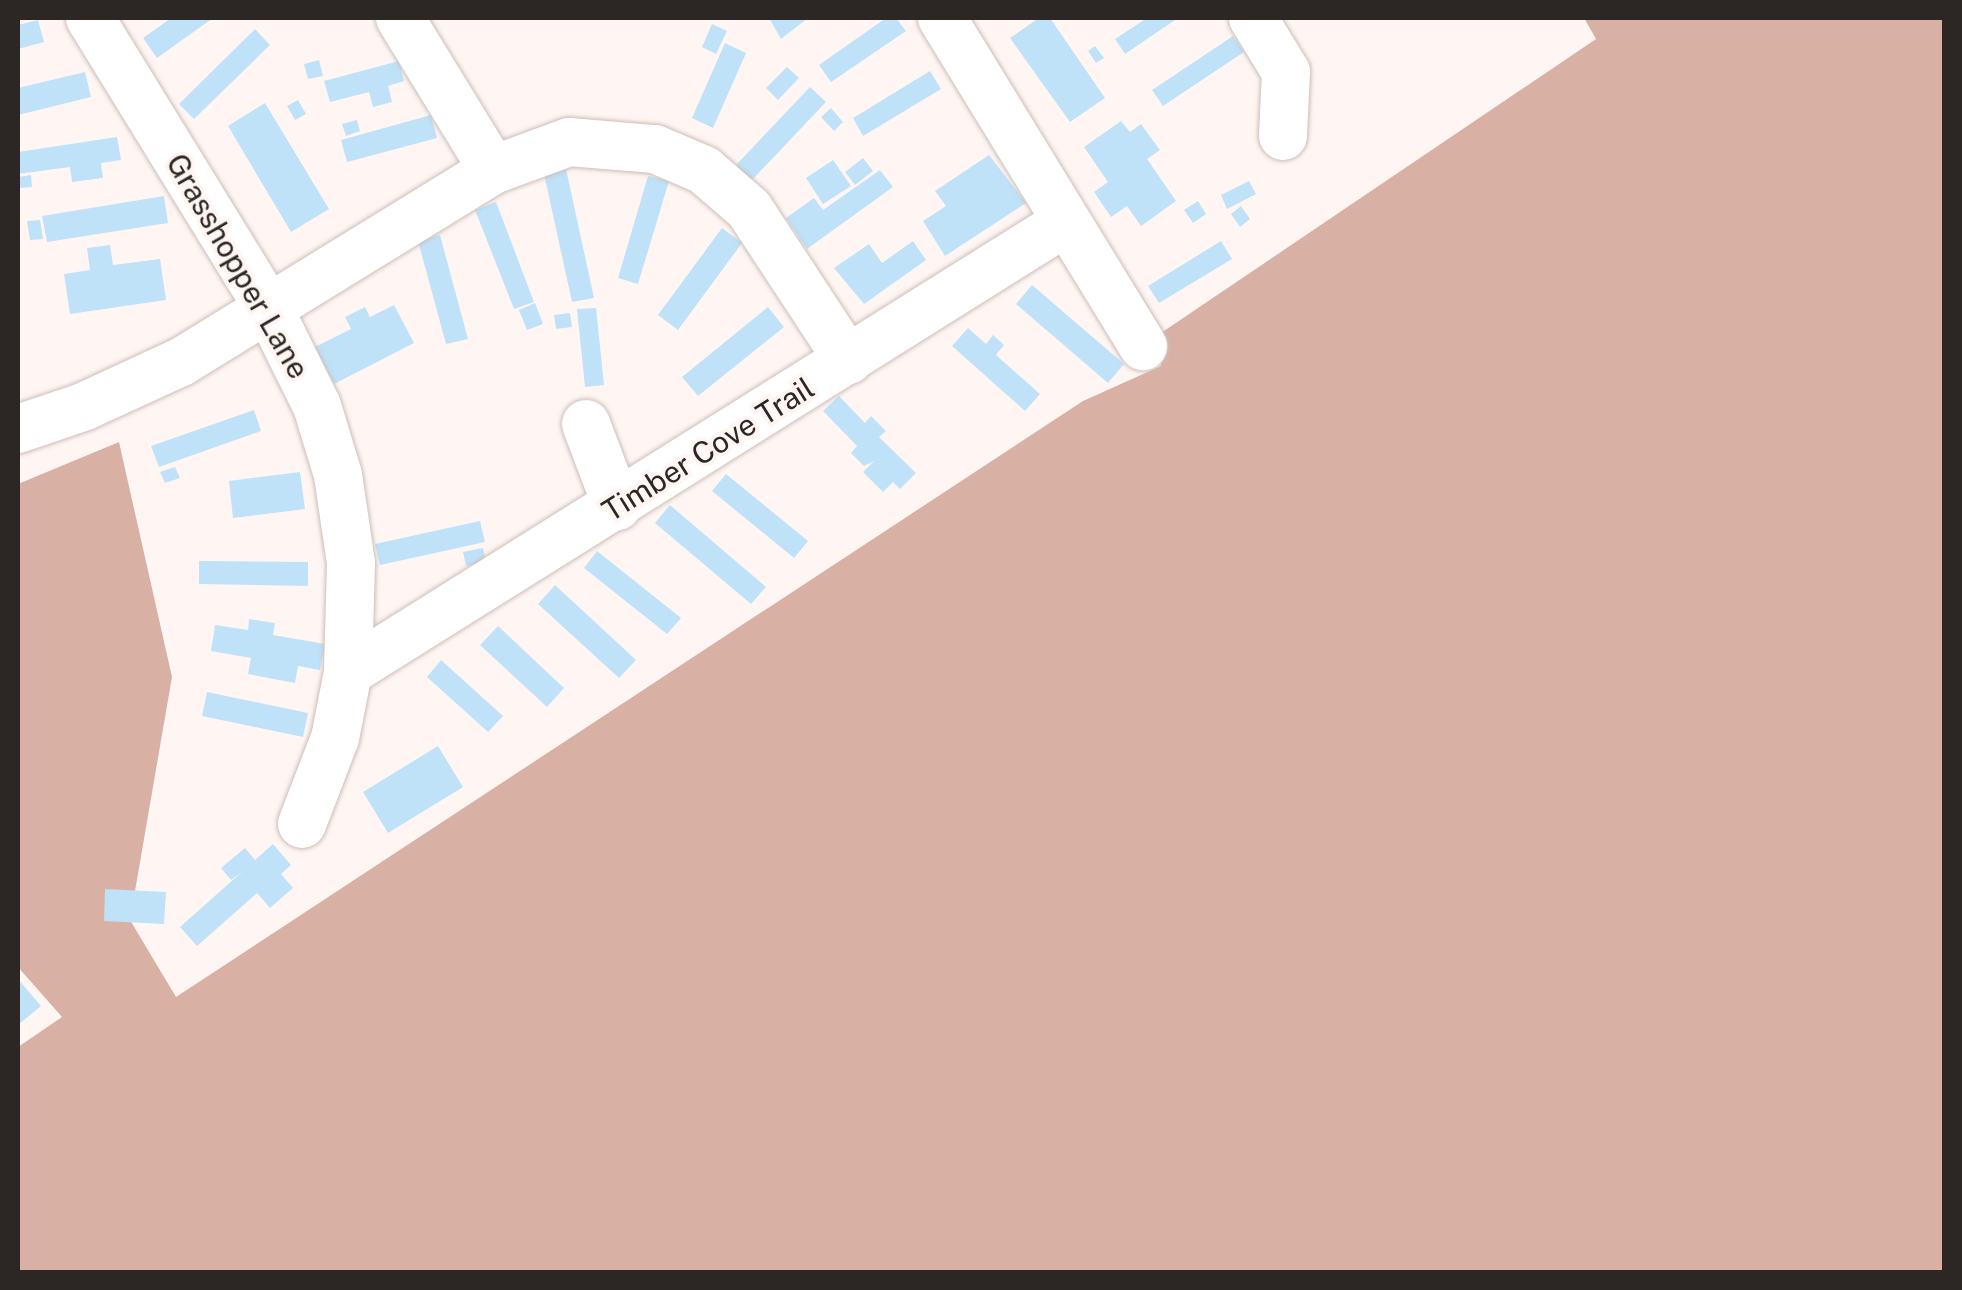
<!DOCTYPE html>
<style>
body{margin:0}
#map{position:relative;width:1962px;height:1290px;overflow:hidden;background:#fff6f3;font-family:"Public Sans",sans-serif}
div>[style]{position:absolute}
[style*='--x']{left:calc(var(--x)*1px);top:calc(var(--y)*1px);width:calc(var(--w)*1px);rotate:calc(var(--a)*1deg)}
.forest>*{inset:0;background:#d8b1a4}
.building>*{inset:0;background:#bfe2f9}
.roads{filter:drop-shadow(0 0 2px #ccbeb9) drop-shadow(0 0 2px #ccbeb9)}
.minor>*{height:48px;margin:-24px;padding:0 24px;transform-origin:24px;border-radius:24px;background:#fff}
span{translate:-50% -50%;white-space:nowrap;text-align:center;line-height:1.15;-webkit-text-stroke:8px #fff6f3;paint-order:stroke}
.street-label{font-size:30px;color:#2c2725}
.frame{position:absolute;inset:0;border:20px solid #2c2725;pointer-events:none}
</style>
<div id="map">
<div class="forest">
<i style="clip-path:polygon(1584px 18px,1944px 18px,1944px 1272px,18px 1272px,18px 1047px,62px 1017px,18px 967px,18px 484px,119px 442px,172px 677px,130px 920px,176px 997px,1083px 401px,1161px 366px,1158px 335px,1596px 39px)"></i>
</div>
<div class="building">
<i style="clip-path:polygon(171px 18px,213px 18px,157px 58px,143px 38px)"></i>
<i style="clip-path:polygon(769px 18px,808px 18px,781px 39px)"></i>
<i style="clip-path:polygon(886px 18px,896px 18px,906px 31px,831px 82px,819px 65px)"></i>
<i style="clip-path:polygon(1039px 18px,1050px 18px,1105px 98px,1070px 122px,1010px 38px)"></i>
<i style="clip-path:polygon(1147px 18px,1178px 18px,1125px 54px,1115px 39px)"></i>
<i style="clip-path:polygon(38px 20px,44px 42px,18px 49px,18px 25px)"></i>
<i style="clip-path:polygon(712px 24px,727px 31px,716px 54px,702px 47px)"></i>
<i style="clip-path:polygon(255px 29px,270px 45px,194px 119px,179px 104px)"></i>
<i style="clip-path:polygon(1233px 36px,1244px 52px,1163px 106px,1152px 90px)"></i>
<i style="clip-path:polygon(725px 43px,746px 53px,713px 128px,692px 118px)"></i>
<i style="clip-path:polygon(1095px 46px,1104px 58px,1096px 63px,1088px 51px)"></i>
<i style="clip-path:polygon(319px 60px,323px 76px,308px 79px,304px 64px)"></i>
<i style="clip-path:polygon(399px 61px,404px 81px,388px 86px,392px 102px,373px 107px,369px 92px,330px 102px,324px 81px)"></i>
<i style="clip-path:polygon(787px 67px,799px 78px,778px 100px,766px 88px)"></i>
<i style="clip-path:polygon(930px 71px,941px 89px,863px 136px,853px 118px)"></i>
<i style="clip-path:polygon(85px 72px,91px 97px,18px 115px,18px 88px)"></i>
<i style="clip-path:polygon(810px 87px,826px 102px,752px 180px,736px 165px)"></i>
<i style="clip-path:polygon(298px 100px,306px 114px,295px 120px,287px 106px)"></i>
<i style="clip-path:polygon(265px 103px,329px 209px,291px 232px,228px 126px)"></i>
<i style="clip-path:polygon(831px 108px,843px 122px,834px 131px,821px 117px)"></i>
<i style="clip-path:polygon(431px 115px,437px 138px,347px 162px,341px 140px)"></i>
<i style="clip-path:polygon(357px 120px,360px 131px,346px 136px,342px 124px)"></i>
<i style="clip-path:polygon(1121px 121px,1130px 132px,1141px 124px,1160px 150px,1147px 159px,1176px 201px,1141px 226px,1127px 206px,1111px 217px,1094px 192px,1108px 182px,1084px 147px)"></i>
<i style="clip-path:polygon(117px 137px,121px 160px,101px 163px,103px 178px,72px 182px,70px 167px,18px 174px,18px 152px)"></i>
<i style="clip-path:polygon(989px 155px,1026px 203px,945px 256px,923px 221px,946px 206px,935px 191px)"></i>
<i style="clip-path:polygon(863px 158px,873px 171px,855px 185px,845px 172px)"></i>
<i style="clip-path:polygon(833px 160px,851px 186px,823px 204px,806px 178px)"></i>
<i style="clip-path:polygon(566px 169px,594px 298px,572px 302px,544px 174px)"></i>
<i style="clip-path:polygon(880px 170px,893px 187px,807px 249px,786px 218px,814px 198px,823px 210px)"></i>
<i style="clip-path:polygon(31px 175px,32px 187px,18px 188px,18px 177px)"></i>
<i style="clip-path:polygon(648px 176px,669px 181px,638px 284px,618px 278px)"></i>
<i style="clip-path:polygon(1249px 181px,1256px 194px,1227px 209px,1221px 195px)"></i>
<i style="clip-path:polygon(164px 196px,168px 223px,47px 242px,42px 216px)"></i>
<i style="clip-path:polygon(1198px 201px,1206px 214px,1193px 223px,1184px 210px)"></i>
<i style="clip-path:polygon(496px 202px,534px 302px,514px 309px,475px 210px)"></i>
<i style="clip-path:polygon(1241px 206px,1250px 219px,1240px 227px,1231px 214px)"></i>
<i style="clip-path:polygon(40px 220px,43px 239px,30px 240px,27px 221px)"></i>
<i style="clip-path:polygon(722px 228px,742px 243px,678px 330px,658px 315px)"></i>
<i style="clip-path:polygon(440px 235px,468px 339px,446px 344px,418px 241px)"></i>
<i style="clip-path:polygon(913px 241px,926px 260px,864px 304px,834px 268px,869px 244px,882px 263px)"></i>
<i style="clip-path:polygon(1221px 241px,1232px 259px,1159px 303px,1148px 286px)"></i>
<i style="clip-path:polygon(110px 245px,113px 265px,160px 259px,166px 300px,70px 314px,64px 274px,90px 270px,87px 248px)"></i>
<i style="clip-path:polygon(1032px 285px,1124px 364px,1108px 383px,1016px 304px)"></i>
<i style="clip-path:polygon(535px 303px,543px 324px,527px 330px,519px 310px)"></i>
<i style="clip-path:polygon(394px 305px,414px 343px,334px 384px,315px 347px,351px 329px,345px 317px,365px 307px,370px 317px)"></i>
<i style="clip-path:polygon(768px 307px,784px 327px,698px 396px,682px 377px)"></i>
<i style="clip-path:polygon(596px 308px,604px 385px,585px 387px,577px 309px)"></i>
<i style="clip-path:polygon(570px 313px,572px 327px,556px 329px,554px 315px)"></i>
<i style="clip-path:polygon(968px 328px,986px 344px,993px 335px,1004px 345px,996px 355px,1040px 394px,1025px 411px,952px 346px)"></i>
<i style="clip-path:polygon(839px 396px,865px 423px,871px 416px,886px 431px,879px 437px,916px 473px,900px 489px,893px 482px,883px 492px,863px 472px,874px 461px,864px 466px,851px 453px,857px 446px,823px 411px)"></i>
<i style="clip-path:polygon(254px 410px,261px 431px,159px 467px,151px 446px)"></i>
<i style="clip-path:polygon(175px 467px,180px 478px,165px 483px,160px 472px)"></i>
<i style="clip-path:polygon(300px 472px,305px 509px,233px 518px,229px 481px)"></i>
<i style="clip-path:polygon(726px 474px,808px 541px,794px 558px,712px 491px)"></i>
<i style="clip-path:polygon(670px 505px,766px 587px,751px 604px,655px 523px)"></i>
<i style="clip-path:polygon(480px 521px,485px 542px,380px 565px,375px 544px)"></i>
<i style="clip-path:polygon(483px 548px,486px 562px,466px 566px,463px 552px)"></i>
<i style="clip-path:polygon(597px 551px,681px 618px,667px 634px,584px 568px)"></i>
<i style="clip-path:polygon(199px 561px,308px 562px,308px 586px,199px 584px)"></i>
<i style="clip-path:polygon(555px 585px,636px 660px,619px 678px,538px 604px)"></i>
<i style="clip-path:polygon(249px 619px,275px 623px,273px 635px,325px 644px,320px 670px,298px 666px,295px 683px,248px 674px,251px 658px,211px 651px,215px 625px,248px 630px)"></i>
<i style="clip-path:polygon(498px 626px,564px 688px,547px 707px,480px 645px)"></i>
<i style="clip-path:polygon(441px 660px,503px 716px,488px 732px,427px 677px)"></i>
<i style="clip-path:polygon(207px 692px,308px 713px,303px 737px,202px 716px)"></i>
<i style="clip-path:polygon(438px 746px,463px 787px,388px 833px,363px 792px)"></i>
<i style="clip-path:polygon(273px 844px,291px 865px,281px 874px,293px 888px,270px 908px,257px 893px,197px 946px,180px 927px,243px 871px,231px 880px,221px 868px,245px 848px,255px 860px)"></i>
<i style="clip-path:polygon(105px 889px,166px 892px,164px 924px,104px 921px)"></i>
<i style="clip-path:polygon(18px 979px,41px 1006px,18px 1025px)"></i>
</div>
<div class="roads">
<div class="minor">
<i style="--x:90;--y:18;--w:339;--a:58.4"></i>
<i style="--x:268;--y:307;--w:110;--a:63.7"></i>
<i style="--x:317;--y:406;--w:72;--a:73.1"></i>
<i style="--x:338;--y:475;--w:89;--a:81.6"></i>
<i style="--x:351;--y:563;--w:109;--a:91.6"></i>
<i style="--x:348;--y:672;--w:67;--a:101.1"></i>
<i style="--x:335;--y:738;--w:92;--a:111"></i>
<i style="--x:400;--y:18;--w:178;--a:58.5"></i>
<i style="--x:942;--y:18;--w:385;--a:58.5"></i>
<i style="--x:1253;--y:18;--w:63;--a:58.6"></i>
<i style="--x:1286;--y:72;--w:64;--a:92.7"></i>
<i style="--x:586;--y:424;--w:88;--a:69.3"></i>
<i style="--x:18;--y:429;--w:69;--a:-18.7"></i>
<i style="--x:83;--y:407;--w:108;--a:-24.7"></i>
<i style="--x:181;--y:362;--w:366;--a:-31.6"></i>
<i style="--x:493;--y:170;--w:81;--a:-20.2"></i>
<i style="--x:569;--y:142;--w:86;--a:4.7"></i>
<i style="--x:655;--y:149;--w:53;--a:23.2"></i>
<i style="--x:704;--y:170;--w:60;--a:40.9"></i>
<i style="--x:749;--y:209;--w:181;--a:56.7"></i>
<i style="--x:348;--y:672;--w:847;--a:-32.08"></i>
</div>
</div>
<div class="street-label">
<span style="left:238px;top:266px;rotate:60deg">Grasshopper Lane</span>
<span style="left:708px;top:449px;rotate:-32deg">Timber Cove Trail</span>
</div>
<div class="frame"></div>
</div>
